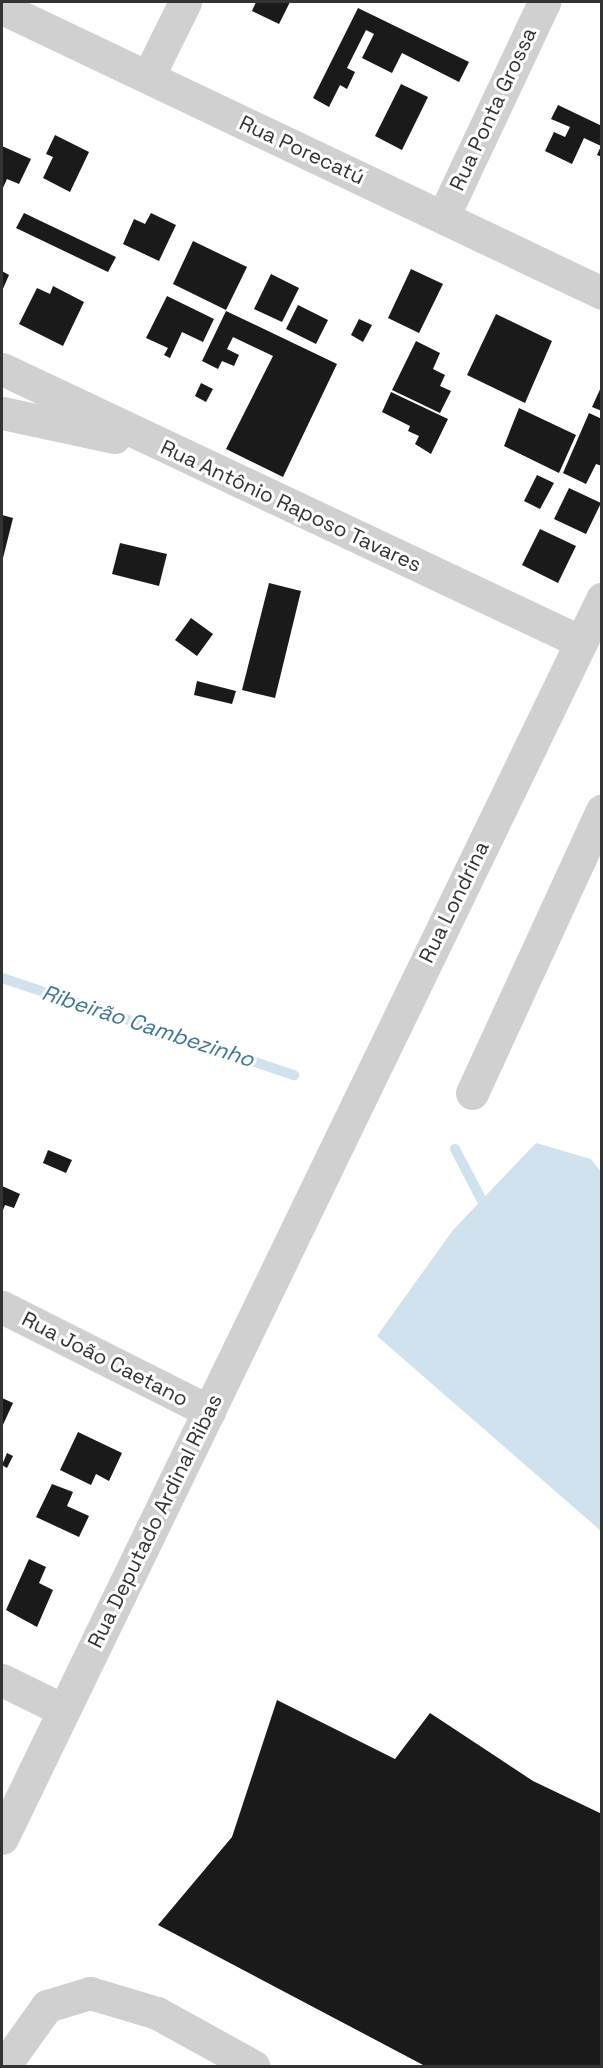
<!DOCTYPE html>
<meta charset="utf-8">
<style>
body{margin:0}
#map{position:relative;width:603px;height:2068px;overflow:hidden;background:#fff;font-family:"Space Grotesk",sans-serif}
div>[style]{position:absolute}
[style*='--x']{left:calc(var(--x)*1px);top:calc(var(--y)*1px);width:calc(var(--w)*1px);rotate:calc(var(--a)*1deg)}
.water>*{inset:0;background:#cfe2ee}
.stream>*{height:10px;margin:-5px;padding:0 5px;transform-origin:5px;border-radius:5px;background:#cfe2ee}
.building>*{inset:0;background:#1a1a1a}
.minor>*{height:33px;margin:-16.5px;padding:0 16.5px;transform-origin:16.5px;border-radius:16.5px;background:#d0d0d0}
span{translate:-50% -50%;white-space:nowrap;text-align:center;line-height:1.15;-webkit-text-stroke:6px #fff;paint-order:stroke}
.street-label{font-size:21px;color:#333}
.water-label{font-size:22px;color:#3f7597;font-style:italic}
.frame{position:absolute;inset:0;border:3px solid #333;pointer-events:none}
</style>
<div id="map">
<div class="water">
<i style="clip-path:polygon(536px 1143px,591px 1159px,601px 1172px,601px 1531px,377px 1336px,453px 1230px)"></i>
</div>
<div class="stream">
<i style="--x:2;--y:978;--w:308;--a:18.4"></i>
<i style="--x:455;--y:1149;--w:71;--a:62.4"></i>
</div>
<div class="building">
<i style="clip-path:polygon(256px 2px,290px 2px,279px 24px,252px 11px)"></i>
<i style="clip-path:polygon(358px 8px,469px 62px,459px 82px,402px 53px,392px 73px,362px 58px,374px 34px,366px 30px,347px 68px,355px 72px,347px 89px,340px 85px,329px 107px,313px 98px)"></i>
<i style="clip-path:polygon(401px 84px,428px 97px,402px 150px,375px 136px)"></i>
<i style="clip-path:polygon(558px 105px,602px 126px,602px 157px,597px 155px,601px 146px,584px 138px,572px 164px,545px 151px,554px 132px,565px 137px,570px 127px,551px 119px)"></i>
<i style="clip-path:polygon(55px 135px,89px 152px,70px 192px,43px 178px,53px 157px,46px 154px)"></i>
<i style="clip-path:polygon(2px 146px,31px 159px,19px 184px,7px 179px,2px 190px)"></i>
<i style="clip-path:polygon(24px 213px,116px 257px,108px 272px,16px 228px)"></i>
<i style="clip-path:polygon(151px 213px,176px 225px,159px 261px,123px 244px,134px 219px,145px 224px)"></i>
<i style="clip-path:polygon(193px 241px,247px 267px,226px 310px,173px 284px)"></i>
<i style="clip-path:polygon(411px 269px,443px 284px,419px 333px,388px 318px)"></i>
<i style="clip-path:polygon(2px 271px,9px 275px,2px 291px)"></i>
<i style="clip-path:polygon(271px 274px,299px 288px,282px 322px,254px 309px)"></i>
<i style="clip-path:polygon(53px 286px,84px 302px,63px 346px,19px 324px,37px 288px,50px 294px)"></i>
<i style="clip-path:polygon(167px 296px,214px 319px,203px 342px,182px 332px,170px 358px,164px 355px,168px 348px,146px 338px)"></i>
<i style="clip-path:polygon(298px 305px,328px 320px,316px 344px,286px 329px)"></i>
<i style="clip-path:polygon(226px 311px,337px 364px,283px 477px,226px 449px,273px 356px,233px 337px,227px 349px,239px 355px,234px 366px,222px 361px,218px 369px,202px 361px)"></i>
<i style="clip-path:polygon(496px 314px,552px 341px,525px 403px,467px 375px)"></i>
<i style="clip-path:polygon(359px 319px,372px 325px,363px 342px,351px 335px)"></i>
<i style="clip-path:polygon(416px 341px,440px 353px,433px 369px,445px 375px,440px 386px,451px 391px,440px 413px,392px 390px)"></i>
<i style="clip-path:polygon(201px 383px,213px 389px,206px 402px,195px 396px)"></i>
<i style="clip-path:polygon(602px 385px,602px 411px,592px 407px)"></i>
<i style="clip-path:polygon(391px 392px,448px 419px,431px 454px,415px 444px,419px 436px,408px 431px,410px 426px,382px 412px)"></i>
<i style="clip-path:polygon(519px 408px,576px 435px,559px 473px,504px 446px)"></i>
<i style="clip-path:polygon(589px 413px,602px 419px,602px 466px,596px 464px,586px 484px,563px 473px)"></i>
<i style="clip-path:polygon(537px 475px,554px 483px,540px 509px,524px 501px)"></i>
<i style="clip-path:polygon(569px 488px,601px 503px,586px 534px,554px 519px)"></i>
<i style="clip-path:polygon(2px 515px,13px 518px,2px 562px)"></i>
<i style="clip-path:polygon(540px 529px,576px 546px,558px 583px,522px 565px)"></i>
<i style="clip-path:polygon(120px 543px,167px 554px,159px 586px,112px 574px)"></i>
<i style="clip-path:polygon(269px 583px,301px 591px,275px 698px,242px 690px)"></i>
<i style="clip-path:polygon(191px 618px,213px 634px,197px 656px,175px 640px)"></i>
<i style="clip-path:polygon(197px 681px,236px 691px,232px 704px,194px 695px)"></i>
<i style="clip-path:polygon(48px 1150px,72px 1160px,66px 1173px,43px 1163px)"></i>
<i style="clip-path:polygon(2px 1186px,20px 1194px,14px 1208px,5px 1205px,2px 1213px)"></i>
<i style="clip-path:polygon(2px 1398px,13px 1403px,2px 1427px)"></i>
<i style="clip-path:polygon(78px 1432px,122px 1453px,109px 1481px,96px 1474px,91px 1485px,60px 1470px)"></i>
<i style="clip-path:polygon(7px 1453px,13px 1456px,7px 1468px,2px 1465px)"></i>
<i style="clip-path:polygon(52px 1484px,73px 1492px,67px 1506px,89px 1516px,79px 1537px,36px 1517px)"></i>
<i style="clip-path:polygon(29px 1559px,46px 1567px,39px 1583px,53px 1590px,37px 1627px,6px 1610px)"></i>
<i style="clip-path:polygon(277px 1700px,395px 1759px,430px 1713px,533px 1781px,602px 1814px,602px 2066px,425px 2066px,158px 1925px,232px 1837px)"></i>
</div>
<div class="minor">
<i style="--x:2;--y:8;--w:664;--a:25.41"></i>
<i style="--x:148;--y:77;--w:84;--a:-63.7"></i>
<i style="--x:443;--y:217;--w:238;--a:-64.8"></i>
<i style="--x:2;--y:369;--w:640;--a:25.24"></i>
<i style="--x:2;--y:413;--w:115;--a:12.1"></i>
<i style="--x:472;--y:1093;--w:311;--a:-65.3"></i>
<i style="--x:2;--y:1307;--w:232;--a:26.7"></i>
<i style="--x:2;--y:1680;--w:68;--a:26.2"></i>
<i style="--x:2;--y:1838;--w:1377;--a:-64.16"></i>
<i style="--x:4;--y:2066;--w:74;--a:-54.4"></i>
<i style="--x:47;--y:2006;--w:45;--a:-16.8"></i>
<i style="--x:90;--y:1993;--w:70;--a:16.6"></i>
<i style="--x:157;--y:2013;--w:110;--a:28.9"></i>
</div>
<div class="street-label">
<span style="left:493px;top:109px;rotate:-65deg">Rua Ponta Grossa</span>
<span style="left:302px;top:150px;rotate:25deg">Rua Porecatú</span>
<span style="left:291px;top:506px;rotate:25deg">Rua Antônio Raposo Tavares</span>
<span style="left:454px;top:902px;rotate:-64deg">Rua Londrina</span>
<span style="left:105px;top:1359px;rotate:27deg">Rua João Caetano</span>
<span style="left:155px;top:1521px;rotate:-64deg">Rua Deputado Ardinal Ribas</span>
</div>
<div class="water-label">
<span style="left:148px;top:1026px;rotate:18deg">Ribeirão Cambezinho</span>
</div>
<div class="frame"></div>
</div>
